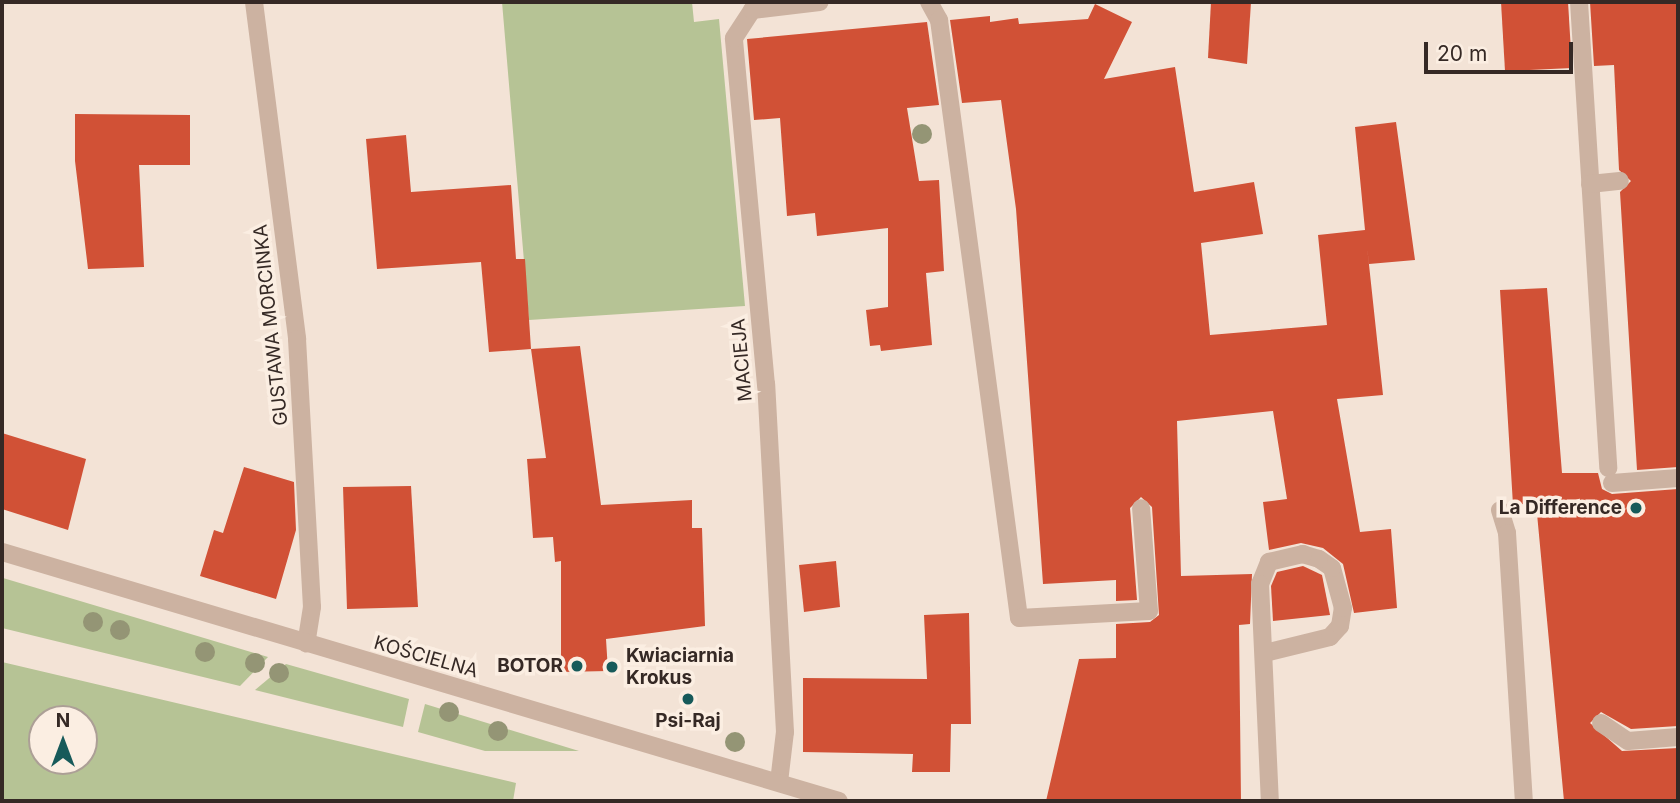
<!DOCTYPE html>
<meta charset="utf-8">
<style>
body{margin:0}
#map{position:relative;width:1680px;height:803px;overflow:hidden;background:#f3e3d6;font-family:Inter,sans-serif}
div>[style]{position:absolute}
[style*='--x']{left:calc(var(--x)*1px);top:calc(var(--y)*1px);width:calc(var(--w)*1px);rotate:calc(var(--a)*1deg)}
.green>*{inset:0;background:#b6c395}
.building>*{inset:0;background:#d15136}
.lane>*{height:18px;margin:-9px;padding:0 9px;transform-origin:9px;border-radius:9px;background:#ccb2a1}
.street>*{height:18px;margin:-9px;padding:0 9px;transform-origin:9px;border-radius:9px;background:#ccb2a1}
.trees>*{width:20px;height:20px;margin:-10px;border-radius:50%;background:#949575}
.dots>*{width:19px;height:19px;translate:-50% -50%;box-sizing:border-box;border:4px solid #fbeee2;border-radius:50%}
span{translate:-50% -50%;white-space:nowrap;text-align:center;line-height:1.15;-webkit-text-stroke:7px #fbeee2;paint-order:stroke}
.street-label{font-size:19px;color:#352925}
.poi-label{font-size:19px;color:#352925;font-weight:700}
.right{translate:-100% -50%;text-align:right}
.left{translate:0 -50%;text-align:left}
.frame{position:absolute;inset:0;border:4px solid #352925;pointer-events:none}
.north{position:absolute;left:28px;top:705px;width:70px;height:70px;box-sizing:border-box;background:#fbeee2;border:2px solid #ac9f96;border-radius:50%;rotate:0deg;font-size:19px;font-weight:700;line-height:28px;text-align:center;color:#352925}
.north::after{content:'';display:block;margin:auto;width:24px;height:32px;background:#175a5a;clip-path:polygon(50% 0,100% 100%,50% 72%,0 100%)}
.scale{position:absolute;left:1424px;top:42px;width:149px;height:32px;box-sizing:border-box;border:4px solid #352925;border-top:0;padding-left:9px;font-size:21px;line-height:24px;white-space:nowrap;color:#352925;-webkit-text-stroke:5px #fbeee2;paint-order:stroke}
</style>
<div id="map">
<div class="green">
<i style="clip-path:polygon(502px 2px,692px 2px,694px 22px,719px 19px,745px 306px,529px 320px)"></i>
<i style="clip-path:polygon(3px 578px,268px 657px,240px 686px,2px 628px)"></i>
<i style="clip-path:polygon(evenodd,2px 662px,516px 783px,513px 801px,2px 801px,2px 662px,84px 719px,84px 761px,42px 761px,42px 719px,84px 719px)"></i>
<i style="clip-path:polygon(286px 664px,409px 699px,403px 727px,255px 690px)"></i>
<i style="clip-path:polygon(425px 704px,579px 751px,485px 751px,418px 732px)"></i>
</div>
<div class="building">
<i style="clip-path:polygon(1211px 2px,1251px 2px,1247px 64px,1208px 58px)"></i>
<i style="clip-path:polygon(1501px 2px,1568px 2px,1572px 68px,1505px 71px)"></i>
<i style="clip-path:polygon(1590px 2px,1678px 2px,1678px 467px,1637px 470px,1620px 192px,1631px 181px,1619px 170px,1614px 65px,1594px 66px)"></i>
<i style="clip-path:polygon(1095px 4px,1132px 22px,1104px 79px,1175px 67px,1194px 192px,1254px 182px,1263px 234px,1201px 243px,1210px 335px,1327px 325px,1318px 235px,1365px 230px,1355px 127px,1396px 122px,1415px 260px,1369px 264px,1367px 246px,1383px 395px,1337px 399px,1360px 532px,1391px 529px,1397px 608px,1354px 613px,1343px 564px,1323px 548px,1301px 543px,1269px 550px,1263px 502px,1287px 499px,1273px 411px,1177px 421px,1181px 576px,1252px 574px,1250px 624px,1239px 625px,1241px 801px,1046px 801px,1079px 659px,1116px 658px,1116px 624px,1150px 622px,1159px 615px,1152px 507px,1141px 497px,1130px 508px,1137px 600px,1116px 601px,1116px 580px,1043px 584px,1016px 209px,1001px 100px,962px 103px,950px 20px,990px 16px,990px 22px,1018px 18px,1019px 24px,1088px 19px)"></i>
<i style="clip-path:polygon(927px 22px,939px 105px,907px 108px,919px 181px,939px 180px,944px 271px,926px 273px,932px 345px,881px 351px,880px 345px,870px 346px,866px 310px,888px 307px,888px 228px,817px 236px,815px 213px,787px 216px,780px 118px,754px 120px,747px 39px)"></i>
<i style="clip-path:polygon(75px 114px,190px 115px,190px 165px,139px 165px,144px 267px,88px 269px,75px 161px)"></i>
<i style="clip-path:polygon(406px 135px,411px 192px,511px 185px,516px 259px,525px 259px,531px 349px,489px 352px,481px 262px,377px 269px,366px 139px)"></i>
<i style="clip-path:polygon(1547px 288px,1562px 473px,1598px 473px,1602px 489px,1612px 494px,1678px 489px,1678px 726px,1631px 729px,1601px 712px,1590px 723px,1622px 751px,1678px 748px,1678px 801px,1564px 801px,1536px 503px,1513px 505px,1500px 290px)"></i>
<i style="clip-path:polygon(580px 346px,601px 505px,692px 500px,692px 528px,702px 528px,705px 626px,606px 639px,608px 671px,561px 672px,561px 561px,555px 562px,553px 537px,533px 538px,527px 459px,546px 458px,531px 349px)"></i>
<i style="clip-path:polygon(2px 433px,86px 459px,68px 530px,2px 509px)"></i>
<i style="clip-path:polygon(244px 467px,294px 482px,296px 530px,276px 599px,200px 576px,214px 530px,223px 533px)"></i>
<i style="clip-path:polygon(411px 486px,418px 607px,347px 609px,343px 487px)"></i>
<i style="clip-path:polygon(836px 561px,840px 607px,804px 612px,799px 565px)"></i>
<i style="clip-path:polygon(1303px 566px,1322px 575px,1330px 615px,1273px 621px,1271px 586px,1277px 572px)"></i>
<i style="clip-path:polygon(969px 613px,971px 724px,951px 724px,950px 772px,912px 772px,913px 754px,803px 752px,803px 678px,927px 679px,924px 615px)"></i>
</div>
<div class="lane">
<i style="--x:254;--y:2;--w:340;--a:82.7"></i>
<i style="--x:297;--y:339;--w:268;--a:86.8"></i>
<i style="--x:312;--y:607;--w:37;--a:99"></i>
<i style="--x:929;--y:2;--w:21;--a:61"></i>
<i style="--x:939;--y:20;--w:603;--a:82.38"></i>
<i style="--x:1019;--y:618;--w:130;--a:-3.1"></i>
<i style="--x:1149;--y:611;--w:103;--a:-94.4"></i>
<i style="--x:1579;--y:2;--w:467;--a:86.4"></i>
<i style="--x:1590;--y:184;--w:30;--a:-6"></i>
<i style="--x:1612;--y:483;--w:66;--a:-4.3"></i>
<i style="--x:1500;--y:510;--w:24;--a:73"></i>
<i style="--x:1507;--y:533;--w:269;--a:86.4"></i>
<i style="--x:1265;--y:653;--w:67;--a:-13.8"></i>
<i style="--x:1330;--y:637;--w:15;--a:-48"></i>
<i style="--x:1340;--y:626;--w:18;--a:-81"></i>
<i style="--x:1343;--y:608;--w:41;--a:-105.4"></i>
<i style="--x:1332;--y:568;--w:16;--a:-145"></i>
<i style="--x:1319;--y:559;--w:17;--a:-163"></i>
<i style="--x:1303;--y:554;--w:35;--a:167"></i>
<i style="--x:1269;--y:562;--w:24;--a:112"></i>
<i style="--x:1260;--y:584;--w:217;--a:87.4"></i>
<i style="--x:1601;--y:723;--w:32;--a:34"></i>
<i style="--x:1628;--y:741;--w:50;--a:-4.6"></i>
<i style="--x:779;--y:782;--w:50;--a:-83.2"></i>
<i style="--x:785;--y:732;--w:348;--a:-93.1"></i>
<i style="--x:766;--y:385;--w:348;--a:-95.3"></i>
<i style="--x:734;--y:38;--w:33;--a:-57"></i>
<i style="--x:752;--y:10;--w:68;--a:-6.7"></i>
</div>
<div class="street">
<i style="--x:2;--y:552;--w:873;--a:16.57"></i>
</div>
<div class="trees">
<i style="left:922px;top:134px"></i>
<i style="left:93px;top:622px"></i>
<i style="left:120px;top:630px"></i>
<i style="left:205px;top:652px"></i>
<i style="left:255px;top:663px"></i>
<i style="left:279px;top:673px"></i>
<i style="left:449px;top:712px"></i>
<i style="left:498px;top:731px"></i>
<i style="left:735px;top:742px"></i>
</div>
<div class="dots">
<i style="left:1636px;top:508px;background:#175a5a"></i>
<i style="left:577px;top:666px;background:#175a5a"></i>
<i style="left:612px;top:667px;background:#175a5a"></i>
<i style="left:688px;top:699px;background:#175a5a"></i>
</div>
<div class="street-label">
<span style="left:271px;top:325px;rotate:-96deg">GUSTAWA MORCINKA</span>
<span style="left:742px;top:360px;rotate:-95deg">MACIEJA</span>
<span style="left:426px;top:657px;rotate:16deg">KOŚCIELNA</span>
</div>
<div class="poi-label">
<span class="right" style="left:1622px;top:508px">La Difference</span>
<span class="left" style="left:626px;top:667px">Kwiaciarnia<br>Krokus</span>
<span class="right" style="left:563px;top:666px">BOTOR</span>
<span style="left:688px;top:721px">Psi-Raj</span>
</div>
<div class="frame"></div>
<div class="north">N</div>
<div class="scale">20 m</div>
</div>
